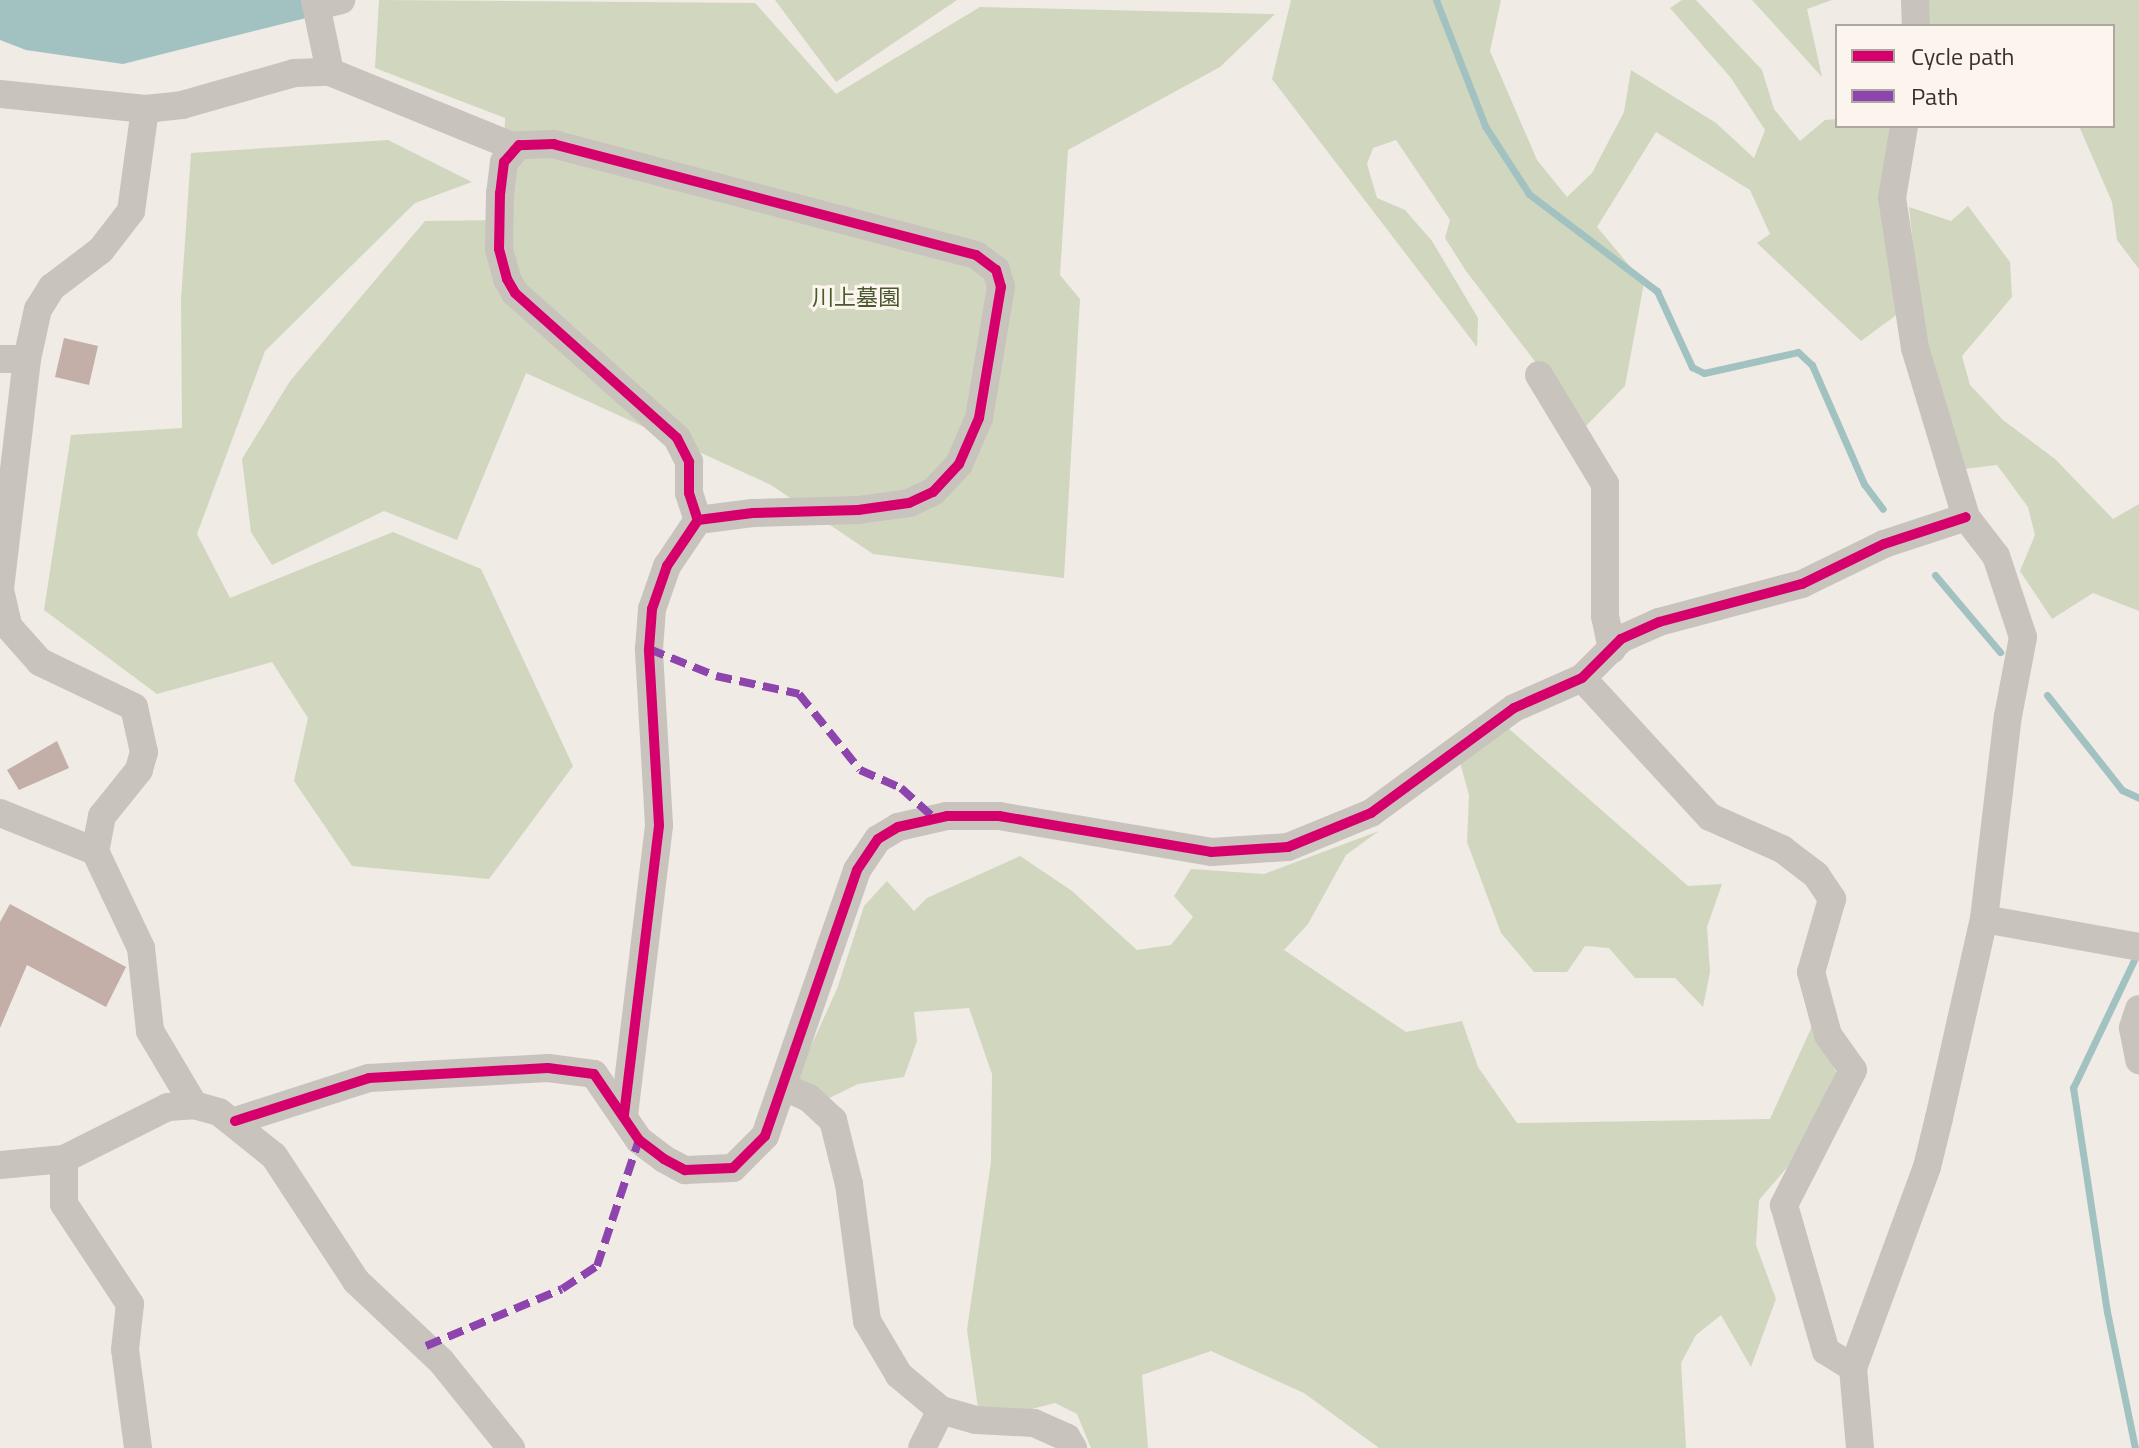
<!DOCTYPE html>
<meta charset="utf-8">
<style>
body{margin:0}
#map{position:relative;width:2139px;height:1448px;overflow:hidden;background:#f0ebe5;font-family:"Titillium Web","Noto Sans JP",sans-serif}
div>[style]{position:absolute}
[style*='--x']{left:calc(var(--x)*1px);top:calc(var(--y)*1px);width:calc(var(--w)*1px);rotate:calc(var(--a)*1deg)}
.green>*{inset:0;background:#d1d6bf}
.water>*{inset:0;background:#a1c2c1}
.stream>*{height:7px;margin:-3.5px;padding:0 3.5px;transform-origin:3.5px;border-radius:3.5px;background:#a1c2c1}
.building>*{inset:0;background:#c3afa7}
.minor>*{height:28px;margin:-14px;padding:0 14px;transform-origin:14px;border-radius:14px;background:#c9c3be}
.quiet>*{height:8px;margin-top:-4px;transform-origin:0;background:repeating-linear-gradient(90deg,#8e44ad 0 16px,transparent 0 24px)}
.cycleway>*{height:10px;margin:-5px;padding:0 5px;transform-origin:5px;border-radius:5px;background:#d6006c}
span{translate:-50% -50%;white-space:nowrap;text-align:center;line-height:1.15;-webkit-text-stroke:6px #fbf5ee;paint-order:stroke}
.park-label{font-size:22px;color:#4a5a2e}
.legend{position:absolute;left:1835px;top:24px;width:280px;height:104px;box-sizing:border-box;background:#fbf5ee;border:2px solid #aea6a0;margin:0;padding:10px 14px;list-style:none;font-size:24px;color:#3b302b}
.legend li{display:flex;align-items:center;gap:16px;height:40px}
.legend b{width:40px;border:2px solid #aea6a0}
</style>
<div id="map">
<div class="green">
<i style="clip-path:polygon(379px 0,755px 3px,836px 94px,980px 7px,1275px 14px,1220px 67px,1068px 150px,1060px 275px,1080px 299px,1064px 578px,873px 554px,771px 485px,526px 373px,457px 540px,384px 511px,272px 565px,251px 532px,242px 459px,290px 381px,425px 221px,502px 220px,505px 118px,375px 68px)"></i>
<i style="clip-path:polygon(775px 0,957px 0,836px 82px)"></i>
<i style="clip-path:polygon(1291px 0,1501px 0,1490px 51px,1537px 160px,1567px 197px,1592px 173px,1624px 112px,1631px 70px,1716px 123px,1754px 158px,1765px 130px,1731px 78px,1670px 8px,1682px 0,1696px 0,1762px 70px,1774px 109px,1800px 141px,1825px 120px,1837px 119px,1837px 126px,1904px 126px,1899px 313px,1861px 341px,1757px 243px,1770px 234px,1750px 190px,1656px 132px,1597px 227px,1644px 283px,1625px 386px,1585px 427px,1466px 271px,1445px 238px,1450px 220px,1396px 140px,1373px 148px,1367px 164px,1377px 198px,1405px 210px,1432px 241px,1478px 318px,1477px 347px,1272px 79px)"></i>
<i style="clip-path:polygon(1752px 0,1832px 0,1807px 9px,1822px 77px)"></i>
<i style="clip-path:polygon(1926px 0,2139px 0,2139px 269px,2117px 240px,2112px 202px,2079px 126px,2113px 126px,2113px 26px,1927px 26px)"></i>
<i style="clip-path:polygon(388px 140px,472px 182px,415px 203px,265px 351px,197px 534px,230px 598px,393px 532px,481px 569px,573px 766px,489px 879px,352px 866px,294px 781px,308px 718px,272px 662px,157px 694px,44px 610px,71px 435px,182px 428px,181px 300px,191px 153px)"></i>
<i style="clip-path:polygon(1968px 206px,2010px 262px,2012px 297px,1962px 356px,1970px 385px,2003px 420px,2055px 459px,2113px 519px,2139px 504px,2139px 611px,2093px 593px,2052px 619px,2020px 571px,2035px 535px,2028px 507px,1997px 465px,1956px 470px,1928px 383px,1909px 207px,1951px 221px)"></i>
<i style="clip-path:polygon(1499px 720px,1688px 886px,1722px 884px,1707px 927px,1710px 972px,1703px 1007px,1675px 978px,1635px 978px,1609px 948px,1585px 946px,1567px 972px,1534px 972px,1501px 933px,1467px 842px,1469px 795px,1456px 748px)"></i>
<i style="clip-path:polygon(1379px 831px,1346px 855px,1308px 924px,1284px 950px,1406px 1032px,1462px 1021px,1478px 1067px,1517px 1123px,1770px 1119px,1813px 1024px,1841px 1083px,1804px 1148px,1759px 1200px,1756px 1245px,1776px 1299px,1751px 1367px,1721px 1315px,1696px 1335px,1681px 1363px,1686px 1448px,1379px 1448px,1304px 1393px,1211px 1351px,1142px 1375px,1148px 1448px,1091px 1448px,1077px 1414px,1055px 1403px,980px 1422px,967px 1330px,991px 1162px,992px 1074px,969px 1008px,914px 1012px,917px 1041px,904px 1077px,858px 1084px,823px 1101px,797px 1077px,837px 989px,864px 906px,887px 881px,914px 911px,927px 898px,1020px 856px,1072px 891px,1137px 950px,1171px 945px,1193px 917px,1174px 896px,1191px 869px,1264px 874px)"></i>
</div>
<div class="water">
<i style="clip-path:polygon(0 0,301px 0,306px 18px,123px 64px,26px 50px,0 40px)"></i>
</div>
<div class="stream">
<i style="--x:1436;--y:0;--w:135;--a:68.7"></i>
<i style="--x:1485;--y:126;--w:81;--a:57.1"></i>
<i style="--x:1529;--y:194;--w:161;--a:37.2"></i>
<i style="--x:1657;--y:291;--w:84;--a:65.3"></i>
<i style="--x:1692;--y:367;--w:13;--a:27"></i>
<i style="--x:1704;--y:373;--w:96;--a:-12.6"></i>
<i style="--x:1798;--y:352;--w:19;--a:43"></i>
<i style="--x:1812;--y:365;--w:130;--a:66.4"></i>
<i style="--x:1864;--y:484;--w:31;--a:53"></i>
<i style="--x:1935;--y:575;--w:101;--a:49.8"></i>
<i style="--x:2047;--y:695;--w:121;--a:51.7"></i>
<i style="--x:2122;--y:790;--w:19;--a:25"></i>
<i style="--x:2135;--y:1448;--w:139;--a:-101.6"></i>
<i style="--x:2107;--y:1312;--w:227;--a:-98.6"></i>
<i style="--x:2073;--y:1088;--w:151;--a:-64.5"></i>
</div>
<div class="building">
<i style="clip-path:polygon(64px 338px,98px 346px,89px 385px,55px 377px)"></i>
<i style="clip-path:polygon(57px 741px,69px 768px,19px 790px,7px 770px)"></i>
<i style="clip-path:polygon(10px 904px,126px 967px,106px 1007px,27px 965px,0 1028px,0 922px)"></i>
</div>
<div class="minor">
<i style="--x:315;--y:0;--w:74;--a:78.2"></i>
<i style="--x:1915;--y:0;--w:26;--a:88"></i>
<i style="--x:316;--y:6;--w:26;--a:-13"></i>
<i style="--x:0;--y:94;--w:146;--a:5.9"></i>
<i style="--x:145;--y:109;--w:37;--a:-6"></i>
<i style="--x:182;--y:105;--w:116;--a:-15.9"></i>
<i style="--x:294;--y:73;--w:36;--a:-2"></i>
<i style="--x:330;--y:72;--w:200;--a:22.1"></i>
<i style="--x:145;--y:109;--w:103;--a:97.8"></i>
<i style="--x:131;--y:211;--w:49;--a:127.6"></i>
<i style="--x:101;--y:250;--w:61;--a:142.9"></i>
<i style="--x:52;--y:287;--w:26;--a:122"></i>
<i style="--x:38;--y:309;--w:51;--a:102.4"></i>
<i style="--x:27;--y:359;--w:233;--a:96.7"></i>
<i style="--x:0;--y:590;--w:37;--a:77"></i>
<i style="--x:8;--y:626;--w:48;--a:48.4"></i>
<i style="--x:40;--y:662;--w:104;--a:25.6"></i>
<i style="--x:134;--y:707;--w:46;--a:77.5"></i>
<i style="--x:144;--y:752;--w:19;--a:106"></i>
<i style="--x:139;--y:770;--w:59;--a:128.8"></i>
<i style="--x:102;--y:816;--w:36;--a:101"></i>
<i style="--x:95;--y:851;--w:107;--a:64.6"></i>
<i style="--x:141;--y:948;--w:83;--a:83.8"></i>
<i style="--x:150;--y:1031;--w:86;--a:59.3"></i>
<i style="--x:0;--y:359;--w:27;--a:0"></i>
<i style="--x:1539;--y:375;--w:127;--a:58.8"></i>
<i style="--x:1605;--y:484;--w:132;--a:90"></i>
<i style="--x:1605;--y:616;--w:34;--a:78"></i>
<i style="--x:1582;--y:678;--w:189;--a:47.4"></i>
<i style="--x:1710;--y:817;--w:79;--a:24"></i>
<i style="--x:1782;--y:849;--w:43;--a:37.4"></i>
<i style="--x:1816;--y:875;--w:29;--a:56"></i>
<i style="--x:1832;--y:899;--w:76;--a:106"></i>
<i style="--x:1811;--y:972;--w:65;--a:74.9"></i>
<i style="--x:1828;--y:1035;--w:43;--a:54.5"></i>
<i style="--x:1853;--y:1070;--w:152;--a:117.1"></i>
<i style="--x:1784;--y:1205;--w:152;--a:74"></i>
<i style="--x:1826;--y:1351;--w:32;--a:32"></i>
<i style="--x:0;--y:813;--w:102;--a:21.8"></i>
<i style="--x:1984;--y:919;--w:158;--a:10.2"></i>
<i style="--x:2139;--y:1009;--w:20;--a:108"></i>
<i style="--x:2133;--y:1028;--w:33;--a:79"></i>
<i style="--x:784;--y:1087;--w:27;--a:24"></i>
<i style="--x:809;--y:1098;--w:33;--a:43"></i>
<i style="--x:833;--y:1120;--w:66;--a:76"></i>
<i style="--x:849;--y:1184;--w:138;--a:82.5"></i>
<i style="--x:867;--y:1321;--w:63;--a:59.3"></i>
<i style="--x:899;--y:1375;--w:55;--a:39.8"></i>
<i style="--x:941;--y:1410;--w:42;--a:116.6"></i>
<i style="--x:624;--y:1115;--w:292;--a:-83.1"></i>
<i style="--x:659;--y:825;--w:176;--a:-93.3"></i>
<i style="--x:649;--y:649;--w:40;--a:-85.7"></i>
<i style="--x:652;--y:609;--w:46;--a:-70.8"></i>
<i style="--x:667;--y:566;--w:55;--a:-56"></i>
<i style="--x:698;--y:520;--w:55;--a:-7.3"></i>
<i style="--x:753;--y:513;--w:105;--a:-1.6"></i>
<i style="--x:858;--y:510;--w:51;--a:-7.8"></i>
<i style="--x:909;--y:503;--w:26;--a:-25"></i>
<i style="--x:933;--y:492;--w:38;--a:-47"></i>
<i style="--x:959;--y:464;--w:50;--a:-66.5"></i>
<i style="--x:979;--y:418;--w:133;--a:-80.5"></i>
<i style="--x:1001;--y:287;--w:18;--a:-106"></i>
<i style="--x:996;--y:270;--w:25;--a:-143"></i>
<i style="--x:976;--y:255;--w:436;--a:-165.3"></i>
<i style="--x:554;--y:144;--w:35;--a:178"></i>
<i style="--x:519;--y:145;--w:23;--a:131"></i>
<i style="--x:504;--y:162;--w:31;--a:97"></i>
<i style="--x:500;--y:193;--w:56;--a:91"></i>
<i style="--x:499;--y:249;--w:31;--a:75"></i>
<i style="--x:507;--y:279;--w:16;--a:60"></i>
<i style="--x:515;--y:293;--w:217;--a:41.8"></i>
<i style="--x:677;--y:438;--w:27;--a:63"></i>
<i style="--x:689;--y:462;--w:31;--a:90"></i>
<i style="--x:689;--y:493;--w:28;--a:72"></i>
<i style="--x:235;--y:1121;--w:141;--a:-17.8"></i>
<i style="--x:369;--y:1078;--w:179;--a:-3.2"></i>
<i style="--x:548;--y:1068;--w:46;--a:7.4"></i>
<i style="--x:594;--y:1074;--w:80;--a:55.7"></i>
<i style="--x:639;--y:1140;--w:31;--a:37"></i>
<i style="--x:664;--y:1159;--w:24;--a:28"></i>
<i style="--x:685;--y:1170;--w:48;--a:-2.4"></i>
<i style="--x:733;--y:1168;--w:45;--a:-45"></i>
<i style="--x:765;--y:1136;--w:281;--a:-70.9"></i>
<i style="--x:857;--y:870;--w:37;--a:-56"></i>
<i style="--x:878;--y:839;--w:23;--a:-31"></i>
<i style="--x:898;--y:827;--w:50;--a:-12.7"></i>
<i style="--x:947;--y:816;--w:52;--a:0"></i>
<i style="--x:999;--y:816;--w:215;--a:9.6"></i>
<i style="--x:1211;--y:852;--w:77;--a:-3.7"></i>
<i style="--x:1288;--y:847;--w:90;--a:-22.3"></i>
<i style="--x:1371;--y:813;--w:177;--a:-36.3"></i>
<i style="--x:1514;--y:708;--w:74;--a:-23.8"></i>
<i style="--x:1582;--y:678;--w:55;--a:-45"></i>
<i style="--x:1621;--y:639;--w:42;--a:-24.1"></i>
<i style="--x:1659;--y:622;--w:148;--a:-14.9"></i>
<i style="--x:1802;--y:584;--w:91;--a:-26"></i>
<i style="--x:1884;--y:544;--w:86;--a:-18.2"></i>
<i style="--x:64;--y:1159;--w:45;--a:90"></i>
<i style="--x:64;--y:1204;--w:120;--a:56.6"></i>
<i style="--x:130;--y:1304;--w:45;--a:96.3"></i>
<i style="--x:125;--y:1349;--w:100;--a:82.5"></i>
<i style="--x:0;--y:1165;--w:64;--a:-5.4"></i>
<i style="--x:64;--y:1159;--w:116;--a:-26.6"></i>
<i style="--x:168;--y:1107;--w:26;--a:-4"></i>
<i style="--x:194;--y:1105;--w:26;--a:16"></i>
<i style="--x:219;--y:1112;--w:70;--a:38.7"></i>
<i style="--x:274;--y:1156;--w:149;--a:56.7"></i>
<i style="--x:356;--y:1281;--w:117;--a:43.3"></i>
<i style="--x:441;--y:1361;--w:112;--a:51.2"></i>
<i style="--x:941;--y:1410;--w:36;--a:16"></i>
<i style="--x:976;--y:1420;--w:58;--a:3"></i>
<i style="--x:1034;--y:1423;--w:36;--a:24"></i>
<i style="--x:1067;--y:1438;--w:12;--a:59"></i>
<i style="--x:1860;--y:1448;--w:80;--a:-95"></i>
<i style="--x:1853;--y:1368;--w:214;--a:-69.8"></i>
<i style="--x:1927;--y:1167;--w:50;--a:-76.2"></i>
<i style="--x:1939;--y:1118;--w:204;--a:-77.3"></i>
<i style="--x:1984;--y:919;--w:204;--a:-83.3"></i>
<i style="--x:2008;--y:716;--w:80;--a:-79.2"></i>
<i style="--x:2023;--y:637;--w:85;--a:-108.4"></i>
<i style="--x:1996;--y:556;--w:49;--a:-127.6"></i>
<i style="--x:1966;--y:517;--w:177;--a:-106.8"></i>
<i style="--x:1915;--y:348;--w:152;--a:-98.7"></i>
<i style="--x:1892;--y:198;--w:73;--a:-80.5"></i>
</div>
<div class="quiet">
<i style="--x:649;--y:649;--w:72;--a:21.9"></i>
<i style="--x:716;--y:676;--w:85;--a:12.2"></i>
<i style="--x:799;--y:694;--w:97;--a:51.2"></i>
<i style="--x:860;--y:770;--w:45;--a:23.7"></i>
<i style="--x:901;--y:788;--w:45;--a:42.3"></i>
<i style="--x:426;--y:1346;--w:147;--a:-22.7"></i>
<i style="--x:562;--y:1289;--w:42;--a:-33.3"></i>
<i style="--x:597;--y:1266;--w:133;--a:-71.6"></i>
</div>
<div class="cycleway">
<i style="--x:624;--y:1115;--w:292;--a:-83.1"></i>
<i style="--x:659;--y:825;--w:176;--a:-93.3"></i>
<i style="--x:649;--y:649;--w:40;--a:-85.7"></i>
<i style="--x:652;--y:609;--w:46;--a:-70.8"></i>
<i style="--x:667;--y:566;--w:55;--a:-56"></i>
<i style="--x:698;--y:520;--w:55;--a:-7.3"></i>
<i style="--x:753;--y:513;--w:105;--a:-1.6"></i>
<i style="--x:858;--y:510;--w:51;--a:-7.8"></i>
<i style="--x:909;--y:503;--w:26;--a:-25"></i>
<i style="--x:933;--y:492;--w:38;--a:-47"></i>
<i style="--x:959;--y:464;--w:50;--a:-66.5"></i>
<i style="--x:979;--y:418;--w:133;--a:-80.5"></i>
<i style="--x:1001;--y:287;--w:18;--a:-106"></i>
<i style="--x:996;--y:270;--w:25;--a:-143"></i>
<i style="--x:976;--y:255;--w:436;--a:-165.3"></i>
<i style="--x:554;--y:144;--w:35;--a:178"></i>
<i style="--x:519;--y:145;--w:23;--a:131"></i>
<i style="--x:504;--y:162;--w:31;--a:97"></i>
<i style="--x:500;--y:193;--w:56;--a:91"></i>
<i style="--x:499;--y:249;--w:31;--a:75"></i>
<i style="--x:507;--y:279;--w:16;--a:60"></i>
<i style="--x:515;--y:293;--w:217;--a:41.8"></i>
<i style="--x:677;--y:438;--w:27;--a:63"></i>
<i style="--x:689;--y:462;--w:31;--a:90"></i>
<i style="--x:689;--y:493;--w:28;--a:72"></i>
<i style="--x:235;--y:1121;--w:141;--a:-17.8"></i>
<i style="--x:369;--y:1078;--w:179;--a:-3.2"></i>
<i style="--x:548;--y:1068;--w:46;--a:7.4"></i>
<i style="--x:594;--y:1074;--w:80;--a:55.7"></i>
<i style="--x:639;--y:1140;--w:31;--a:37"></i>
<i style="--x:664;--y:1159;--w:24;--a:28"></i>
<i style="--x:685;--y:1170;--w:48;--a:-2.4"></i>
<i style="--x:733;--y:1168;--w:45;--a:-45"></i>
<i style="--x:765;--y:1136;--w:281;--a:-70.9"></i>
<i style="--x:857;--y:870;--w:37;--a:-56"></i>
<i style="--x:878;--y:839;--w:23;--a:-31"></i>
<i style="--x:898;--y:827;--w:50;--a:-12.7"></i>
<i style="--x:947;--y:816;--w:52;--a:0"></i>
<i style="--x:999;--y:816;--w:215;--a:9.6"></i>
<i style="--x:1211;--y:852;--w:77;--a:-3.7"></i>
<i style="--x:1288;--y:847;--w:90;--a:-22.3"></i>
<i style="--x:1371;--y:813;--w:177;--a:-36.3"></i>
<i style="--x:1514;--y:708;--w:74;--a:-23.8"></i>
<i style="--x:1582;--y:678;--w:55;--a:-45"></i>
<i style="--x:1621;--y:639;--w:42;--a:-24.1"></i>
<i style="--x:1659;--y:622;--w:148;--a:-14.9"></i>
<i style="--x:1802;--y:584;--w:91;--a:-26"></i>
<i style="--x:1884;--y:544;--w:86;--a:-18.2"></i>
</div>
<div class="park-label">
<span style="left:856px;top:298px">川上墓園</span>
</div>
<ul class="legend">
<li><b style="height:10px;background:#d6006c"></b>Cycle path</li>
<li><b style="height:10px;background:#8e44ad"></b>Path</li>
</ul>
</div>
